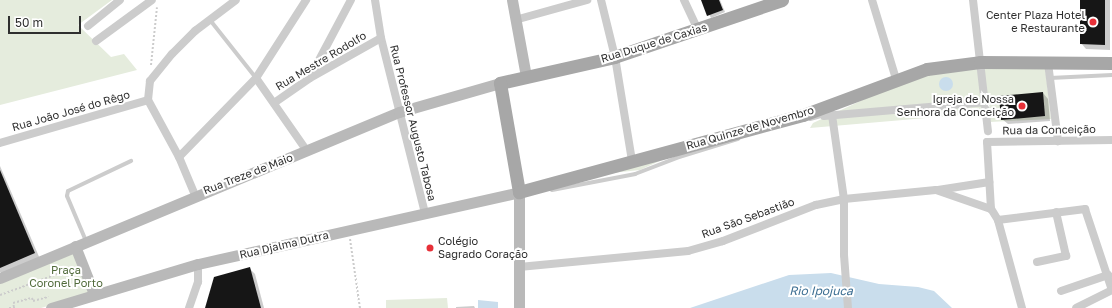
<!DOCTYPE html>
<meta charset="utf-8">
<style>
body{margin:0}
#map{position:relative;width:1112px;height:308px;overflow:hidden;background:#fff;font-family:"Golos Text",sans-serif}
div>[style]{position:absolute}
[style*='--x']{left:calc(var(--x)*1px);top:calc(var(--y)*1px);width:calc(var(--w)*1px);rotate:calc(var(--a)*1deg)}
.green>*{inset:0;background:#e5ecdd}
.water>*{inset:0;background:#c9ddec}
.round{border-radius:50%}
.shadow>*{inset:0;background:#0003}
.building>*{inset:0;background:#161616}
.path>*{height:2px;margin-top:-1px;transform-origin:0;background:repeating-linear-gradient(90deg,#ccc 0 2px,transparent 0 4px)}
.lane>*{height:4px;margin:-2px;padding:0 2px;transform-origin:2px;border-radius:2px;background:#ccc}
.street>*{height:8px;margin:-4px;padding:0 4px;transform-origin:4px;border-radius:4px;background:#ccc}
.secondary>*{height:11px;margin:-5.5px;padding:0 5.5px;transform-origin:5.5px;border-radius:5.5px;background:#b9b9b9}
.primary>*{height:13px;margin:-6.5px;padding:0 6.5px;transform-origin:6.5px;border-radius:6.5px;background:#a7a7a7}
.dots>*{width:11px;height:11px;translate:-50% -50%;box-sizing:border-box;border:2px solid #fff;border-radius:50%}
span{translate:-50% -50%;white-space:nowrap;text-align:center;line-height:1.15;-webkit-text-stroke:4px #fff;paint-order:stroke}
.poi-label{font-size:11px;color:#2f2f2f}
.right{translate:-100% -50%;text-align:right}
.left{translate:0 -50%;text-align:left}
.street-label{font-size:11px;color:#2f2f2f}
.park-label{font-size:11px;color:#516b3b}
.water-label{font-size:12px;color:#3c6e92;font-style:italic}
.scale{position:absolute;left:8px;top:16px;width:73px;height:18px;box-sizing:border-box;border:2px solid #2f2f2f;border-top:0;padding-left:5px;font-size:12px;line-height:14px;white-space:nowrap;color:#2f2f2f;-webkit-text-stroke:3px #fff;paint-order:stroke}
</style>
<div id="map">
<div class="green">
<i style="clip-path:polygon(0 0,112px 0,78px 25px,111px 57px,124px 54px,137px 70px,0 105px)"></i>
<i style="clip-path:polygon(990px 64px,1045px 66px,1051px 119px,990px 122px,984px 113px,810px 128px,813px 123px,910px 78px)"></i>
<i style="clip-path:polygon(675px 154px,640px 170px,602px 174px)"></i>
<i style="clip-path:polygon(79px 247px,95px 292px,41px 308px,0 308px,0 281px)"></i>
<i style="clip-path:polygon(447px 298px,448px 308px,386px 308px,386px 300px)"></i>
</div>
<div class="water">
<i class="round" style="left:939px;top:77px;width:14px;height:14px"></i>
<i style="clip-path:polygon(831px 273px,879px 284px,918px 287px,934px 291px,952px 308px,690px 308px,789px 275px)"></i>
<i style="clip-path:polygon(478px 300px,498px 302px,498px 308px,478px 308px)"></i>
</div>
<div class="shadow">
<i style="clip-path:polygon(702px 0,720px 0,725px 12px,711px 18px)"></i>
<i style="clip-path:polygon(1081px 0,1110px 0,1110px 50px,1086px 49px,1081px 43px)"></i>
<i style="clip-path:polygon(1043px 93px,1048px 99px,1050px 121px,1008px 124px,1002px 119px)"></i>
<i style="clip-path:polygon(0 166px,40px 259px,3px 274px,0 272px)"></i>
<i style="clip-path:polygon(249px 268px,255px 274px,264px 308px,206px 308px)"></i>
<i style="clip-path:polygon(474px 306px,475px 308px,456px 308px,456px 307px)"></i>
</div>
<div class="building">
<i style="clip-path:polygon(701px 0,719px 0,723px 10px,707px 16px)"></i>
<i style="clip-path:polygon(1080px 0,1105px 0,1105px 45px,1080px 44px)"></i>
<i style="clip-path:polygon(1043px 92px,1045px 116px,1001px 120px,999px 96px)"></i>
<i style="clip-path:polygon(0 170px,35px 253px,0 268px)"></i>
<i style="clip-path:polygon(250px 267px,261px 308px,205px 308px,214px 277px)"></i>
</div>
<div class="path">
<i style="--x:151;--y:65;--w:58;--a:-84.1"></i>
<i style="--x:350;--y:239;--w:70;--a:81.8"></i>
<i style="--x:0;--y:295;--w:78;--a:-20.3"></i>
<i style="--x:14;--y:307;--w:4;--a:-104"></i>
<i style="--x:13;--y:303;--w:20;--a:-15"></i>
<i style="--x:32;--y:298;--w:3;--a:72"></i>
<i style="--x:33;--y:301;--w:16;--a:-15"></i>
<i style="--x:9;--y:308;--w:6;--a:0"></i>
</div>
<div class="lane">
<i style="--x:210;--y:20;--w:74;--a:51.6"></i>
<i style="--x:1050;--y:78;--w:62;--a:-2.8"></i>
<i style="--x:810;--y:119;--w:16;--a:-15"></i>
<i style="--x:552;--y:190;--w:85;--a:-10.9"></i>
<i style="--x:635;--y:174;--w:47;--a:-21.1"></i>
<i style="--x:679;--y:157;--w:62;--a:-17"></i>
<i style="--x:86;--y:241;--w:49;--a:-112.9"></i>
<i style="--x:67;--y:196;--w:5;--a:-79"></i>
<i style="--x:68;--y:191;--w:70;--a:-25.5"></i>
</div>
<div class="street">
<i style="--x:375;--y:0;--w:38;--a:81"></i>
<i style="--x:381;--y:38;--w:180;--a:75.9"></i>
<i style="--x:601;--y:0;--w:59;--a:76.2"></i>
<i style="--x:615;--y:57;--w:105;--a:80.7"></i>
<i style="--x:684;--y:0;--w:33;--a:65"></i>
<i style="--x:872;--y:0;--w:83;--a:73.1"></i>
<i style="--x:973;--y:0;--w:132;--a:83.5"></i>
<i style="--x:515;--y:20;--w:75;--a:-15.5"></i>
<i style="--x:88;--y:26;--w:41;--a:-39.1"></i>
<i style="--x:96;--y:41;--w:69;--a:-36.2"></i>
<i style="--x:1048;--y:63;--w:79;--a:82.7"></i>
<i style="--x:310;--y:77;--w:87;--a:-62"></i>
<i style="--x:256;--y:78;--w:89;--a:55.1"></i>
<i style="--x:148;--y:100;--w:19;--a:-84"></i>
<i style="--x:150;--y:81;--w:35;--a:-51"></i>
<i style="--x:172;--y:54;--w:33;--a:-45"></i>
<i style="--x:195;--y:31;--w:51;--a:-37.1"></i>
<i style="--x:148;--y:100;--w:65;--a:61.5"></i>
<i style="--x:179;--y:157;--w:41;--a:67.2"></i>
<i style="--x:274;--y:103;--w:44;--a:-34.8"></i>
<i style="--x:310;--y:78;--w:81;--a:-29.4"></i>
<i style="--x:832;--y:115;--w:85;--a:81.9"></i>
<i style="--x:844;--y:199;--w:56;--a:90"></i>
<i style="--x:844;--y:255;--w:53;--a:85.7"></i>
<i style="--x:824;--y:116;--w:164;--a:-4.9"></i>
<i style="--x:0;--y:143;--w:154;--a:-16.2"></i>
<i style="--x:179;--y:157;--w:110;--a:-45.7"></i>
<i style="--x:256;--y:78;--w:93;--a:-57.3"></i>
<i style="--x:938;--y:190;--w:52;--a:-8.9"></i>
<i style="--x:998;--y:220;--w:88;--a:-7.2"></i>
<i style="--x:1085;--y:209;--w:85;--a:71.6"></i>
<i style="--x:1112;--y:290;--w:40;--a:153.4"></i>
<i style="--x:1037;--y:262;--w:30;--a:-12"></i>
<i style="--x:1066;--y:256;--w:45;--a:-102.8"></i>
<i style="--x:519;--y:267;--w:170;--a:-5.4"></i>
<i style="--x:688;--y:251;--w:36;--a:-16"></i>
<i style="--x:723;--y:241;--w:100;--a:-21.2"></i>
<i style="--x:816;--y:205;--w:29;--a:-12"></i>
<i style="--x:844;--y:199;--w:92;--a:-5.6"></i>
<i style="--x:936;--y:190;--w:58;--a:19.1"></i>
<i style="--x:1061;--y:291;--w:50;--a:-18.8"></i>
<i style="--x:189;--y:308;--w:28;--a:-71"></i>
<i style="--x:198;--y:282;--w:18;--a:-90"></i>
<i style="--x:1022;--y:308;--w:91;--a:-105.3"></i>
<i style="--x:998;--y:220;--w:13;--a:-122"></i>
<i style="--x:991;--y:209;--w:67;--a:-93.4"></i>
<i style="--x:987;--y:142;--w:125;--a:-0.9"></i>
</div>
<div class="secondary">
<i style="--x:512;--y:0;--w:77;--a:79.6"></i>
<i style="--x:75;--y:246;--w:52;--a:68.4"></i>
<i style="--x:0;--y:278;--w:432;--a:-22.6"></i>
<i style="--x:399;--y:112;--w:105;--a:-16"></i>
<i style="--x:51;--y:308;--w:153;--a:-16.7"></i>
<i style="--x:198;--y:264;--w:329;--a:-12.6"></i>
<i style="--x:519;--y:192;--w:116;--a:90"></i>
</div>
<div class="primary">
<i style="--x:782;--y:0;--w:176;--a:161.2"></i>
<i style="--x:615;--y:57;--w:118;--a:167.3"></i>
<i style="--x:500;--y:83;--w:111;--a:80.1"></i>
<i style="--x:519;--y:192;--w:294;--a:-15.2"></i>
<i style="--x:803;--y:115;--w:132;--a:-20.4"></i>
<i style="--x:927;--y:69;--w:53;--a:-7.5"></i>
<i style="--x:980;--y:62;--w:132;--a:0.4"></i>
</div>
<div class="dots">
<i style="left:1093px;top:22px;background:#e73038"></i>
<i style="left:1022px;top:106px;background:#e73038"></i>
<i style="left:430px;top:248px;background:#e73038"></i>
</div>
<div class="poi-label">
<span class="right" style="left:1085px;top:22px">Center Plaza Hotel<br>e Restaurante</span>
<span class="right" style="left:1014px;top:106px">Igreja de Nossa<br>Senhora da Conceição</span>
<span class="left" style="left:438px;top:248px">Colégio<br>Sagrado Coração</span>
</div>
<div class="street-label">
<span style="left:654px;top:43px;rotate:-17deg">Rua Duque de Caxias</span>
<span style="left:321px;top:61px;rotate:-31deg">Rua Mestre Rodolfo</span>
<span style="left:71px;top:111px;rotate:-16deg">Rua João José do Rêgo</span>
<span style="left:413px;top:123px;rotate:76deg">Rua Professor Augusto Tabosa</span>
<span style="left:750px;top:128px;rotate:-16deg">Rua Quinze de Novembro</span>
<span style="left:1049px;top:130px;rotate:-1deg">Rua da Conceição</span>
<span style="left:248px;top:174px;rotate:-21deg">Rua Treze de Maio</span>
<span style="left:748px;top:218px;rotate:-20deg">Rua São Sebastião</span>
<span style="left:284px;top:245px;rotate:-13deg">Rua Djalma Dutra</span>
</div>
<div class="park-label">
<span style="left:66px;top:277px">Praça<br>Coronel Porto</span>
</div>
<div class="water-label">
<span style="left:821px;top:291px">Rio Ipojuca</span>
</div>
<div class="scale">50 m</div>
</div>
